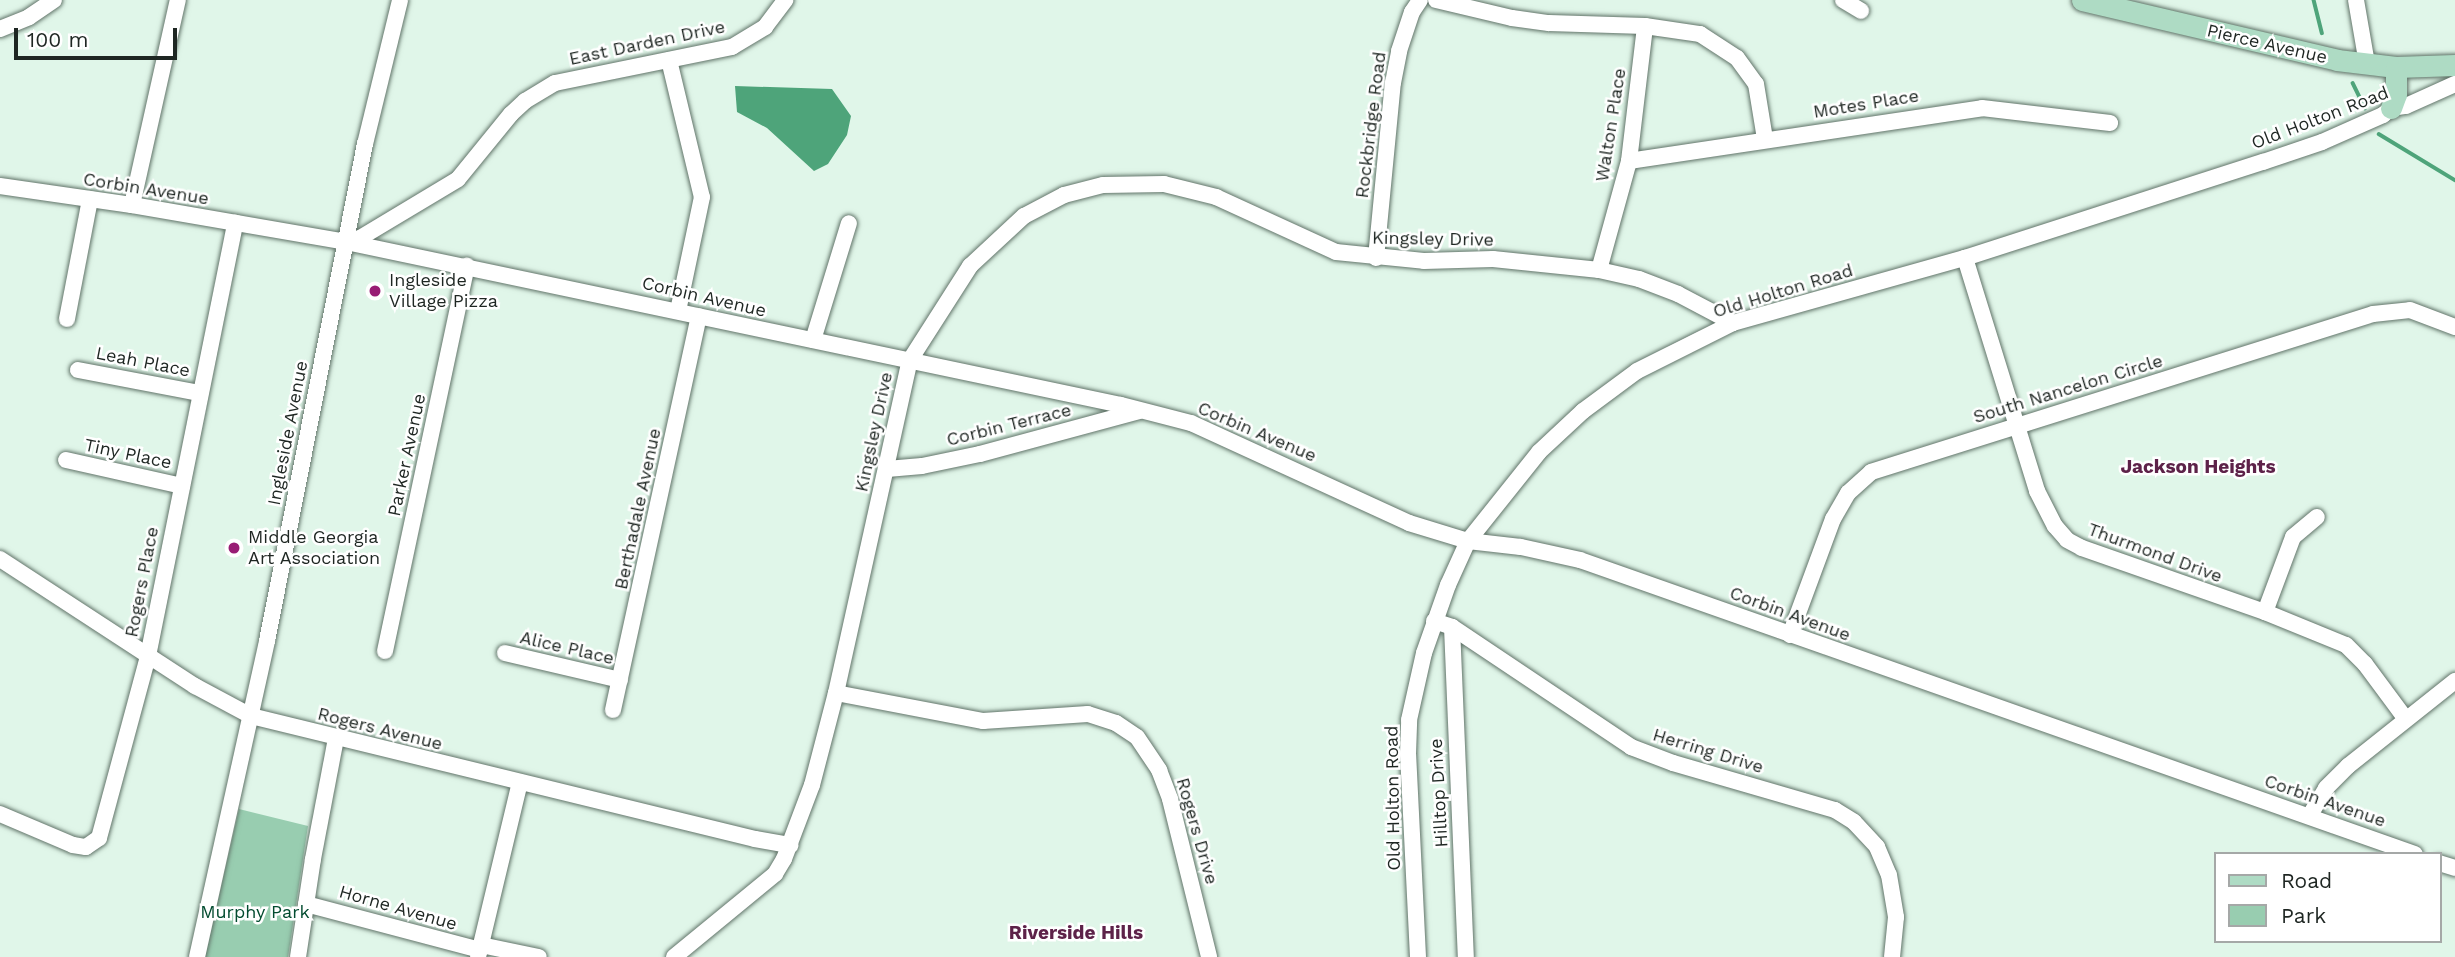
<!DOCTYPE html>
<style>
body{margin:0}
#map{position:relative;width:2455px;height:957px;overflow:hidden;background:#e0f6e9;font-family:"Work Sans",sans-serif}
div>[style]{position:absolute}
[style*='--x']{left:calc(var(--x)*1px);top:calc(var(--y)*1px);width:calc(var(--w)*1px);rotate:calc(var(--a)*1deg)}
.green>*{inset:0;background:#98cdb0}
.water>*{inset:0;background:#4ea47a}
.stream>*{height:3.5px;margin:-1.75px;padding:0 1.75px;transform-origin:1.75px;border-radius:1.75px;background:#4ea47a}
.roads{filter:drop-shadow(0 0 2px #617469) drop-shadow(0 0 2px #617469)}
.minor>*{height:16px;margin:-8px;padding:0 8px;transform-origin:8px;border-radius:8px;background:#fff}
.major>*{height:21px;margin:-10.5px;padding:0 10.5px;transform-origin:10.5px;border-radius:10.5px;background:#aedbc4}
.dots>*{width:19px;height:19px;translate:-50% -50%;box-sizing:border-box;border:4px solid #fff;border-radius:50%}
span{translate:-50% -50%;white-space:nowrap;text-align:center;line-height:1.15;-webkit-text-stroke:5px #fff;paint-order:stroke}
.street-label{font-size:18px;color:#1e2622}
.poi-label{font-size:18px;color:#1e2622}
.left{translate:0 -50%;text-align:left}
.park-label{font-size:18px;color:#024b2f}
.neighbourhood-label{font-size:19px;color:#5d2249;font-weight:700}
.legend{position:absolute;left:2214px;top:852px;width:228px;height:91px;box-sizing:border-box;background:#fff;border:2px solid #a5a8a7;margin:0;padding:9px 12px;list-style:none;font-size:21px;color:#1e2622}
.legend li{display:flex;align-items:center;gap:14px;height:35px}
.legend b{width:35px;border:2px solid #a5a8a7}
.scale{position:absolute;left:14px;top:28px;width:163px;height:32px;box-sizing:border-box;border:4px solid #1e2622;border-top:0;padding-left:9px;font-size:21px;line-height:24px;white-space:nowrap;color:#1e2622;-webkit-text-stroke:5px #fff;paint-order:stroke}
</style>
<div id="map">
<div class="green">
<i style="clip-path:polygon(239px 809px,308px 826px,288px 957px,205px 957px)"></i>
</div>
<div class="water">
<i style="clip-path:polygon(735px 86px,832px 89px,851px 116px,847px 135px,828px 164px,814px 171px,767px 128px,737px 112px)"></i>
</div>
<div class="stream">
<i style="--x:2314;--y:0;--w:34;--a:76"></i>
<i style="--x:2353;--y:83;--w:28;--a:64"></i>
<i style="--x:2379;--y:134;--w:89;--a:31.2"></i>
</div>
<div class="roads">
<div class="minor">
<i style="--x:1436;--y:0;--w:78;--a:13.3"></i>
<i style="--x:1512;--y:18;--w:37;--a:8"></i>
<i style="--x:1549;--y:23;--w:96;--a:1.8"></i>
<i style="--x:1645;--y:26;--w:56;--a:8.3"></i>
<i style="--x:1700;--y:34;--w:44;--a:33"></i>
<i style="--x:1737;--y:58;--w:32;--a:54"></i>
<i style="--x:1756;--y:84;--w:56;--a:80.7"></i>
<i style="--x:1843;--y:0;--w:21;--a:31"></i>
<i style="--x:2356;--y:0;--w:65;--a:80.2"></i>
<i style="--x:0;--y:29;--w:31;--a:-22"></i>
<i style="--x:29;--y:17;--w:30;--a:-34"></i>
<i style="--x:669;--y:60;--w:141;--a:76.5"></i>
<i style="--x:702;--y:197;--w:116;--a:101.9"></i>
<i style="--x:1629;--y:161;--w:357;--a:-8.5"></i>
<i style="--x:1982;--y:108;--w:129;--a:6.7"></i>
<i style="--x:0;--y:186;--w:133;--a:8.2"></i>
<i style="--x:132;--y:205;--w:217;--a:9.8"></i>
<i style="--x:346;--y:242;--w:792;--a:11.88"></i>
<i style="--x:1121;--y:405;--w:72;--a:14.4"></i>
<i style="--x:1191;--y:423;--w:240;--a:24.6"></i>
<i style="--x:1409;--y:523;--w:62;--a:17"></i>
<i style="--x:1468;--y:541;--w:53;--a:6.5"></i>
<i style="--x:1521;--y:547;--w:60;--a:12.4"></i>
<i style="--x:1580;--y:560;--w:885;--a:19.4"></i>
<i style="--x:132;--y:205;--w:210;--a:-77.4"></i>
<i style="--x:349;--y:241;--w:11;--a:-15"></i>
<i style="--x:360;--y:238;--w:114;--a:-31"></i>
<i style="--x:458;--y:179;--w:84;--a:-50.8"></i>
<i style="--x:511;--y:114;--w:19;--a:-43"></i>
<i style="--x:525;--y:101;--w:35;--a:-31"></i>
<i style="--x:555;--y:83;--w:181;--a:-11.5"></i>
<i style="--x:732;--y:47;--w:39;--a:-31"></i>
<i style="--x:765;--y:27;--w:34;--a:-53"></i>
<i style="--x:1376;--y:258;--w:176;--a:-84.5"></i>
<i style="--x:1393;--y:83;--w:33;--a:-79"></i>
<i style="--x:1399;--y:51;--w:41;--a:-71.6"></i>
<i style="--x:1412;--y:12;--w:14;--a:-56"></i>
<i style="--x:1965;--y:258;--w:244;--a:72.8"></i>
<i style="--x:2037;--y:491;--w:39;--a:63"></i>
<i style="--x:2055;--y:526;--w:18;--a:49"></i>
<i style="--x:2067;--y:540;--w:17;--a:28"></i>
<i style="--x:2082;--y:548;--w:194;--a:19.3"></i>
<i style="--x:2265;--y:612;--w:87;--a:22.2"></i>
<i style="--x:2346;--y:645;--w:27;--a:45"></i>
<i style="--x:2365;--y:664;--w:67;--a:53.5"></i>
<i style="--x:1599;--y:270;--w:113;--a:-74.6"></i>
<i style="--x:1629;--y:161;--w:136;--a:-83.2"></i>
<i style="--x:67;--y:319;--w:122;--a:-79.1"></i>
<i style="--x:813;--y:340;--w:122;--a:-72.9"></i>
<i style="--x:78;--y:370;--w:124;--a:10.7"></i>
<i style="--x:66;--y:460;--w:119;--a:12.6"></i>
<i style="--x:887;--y:469;--w:35;--a:-5"></i>
<i style="--x:922;--y:466;--w:59;--a:-11.7"></i>
<i style="--x:980;--y:454;--w:165;--a:-15.1"></i>
<i style="--x:0;--y:559;--w:233;--a:33.1"></i>
<i style="--x:195;--y:686;--w:64;--a:28.2"></i>
<i style="--x:251;--y:716;--w:519;--a:13.71"></i>
<i style="--x:755;--y:839;--w:36;--a:10"></i>
<i style="--x:2265;--y:612;--w:80;--a:-69.5"></i>
<i style="--x:2293;--y:537;--w:31;--a:-40"></i>
<i style="--x:1434;--y:621;--w:19;--a:18"></i>
<i style="--x:1452;--y:627;--w:216;--a:33.8"></i>
<i style="--x:1631;--y:747;--w:45;--a:20.9"></i>
<i style="--x:1673;--y:763;--w:169;--a:16.2"></i>
<i style="--x:1835;--y:810;--w:22;--a:32"></i>
<i style="--x:1854;--y:822;--w:34;--a:47"></i>
<i style="--x:1877;--y:847;--w:30;--a:67"></i>
<i style="--x:1889;--y:875;--w:43;--a:80.5"></i>
<i style="--x:1896;--y:917;--w:40;--a:95.7"></i>
<i style="--x:1452;--y:627;--w:330;--a:87.6"></i>
<i style="--x:1790;--y:635;--w:124;--a:-69.7"></i>
<i style="--x:1833;--y:519;--w:30;--a:-60"></i>
<i style="--x:1848;--y:493;--w:31;--a:-42"></i>
<i style="--x:1871;--y:472;--w:526;--a:-17.47"></i>
<i style="--x:2373;--y:314;--w:37;--a:-6"></i>
<i style="--x:2410;--y:310;--w:48;--a:20.7"></i>
<i style="--x:385;--y:651;--w:394;--a:-78"></i>
<i style="--x:505;--y:653;--w:118;--a:13.2"></i>
<i style="--x:836;--y:693;--w:150;--a:10.8"></i>
<i style="--x:983;--y:721;--w:105;--a:-3.8"></i>
<i style="--x:1088;--y:714;--w:29;--a:18"></i>
<i style="--x:1116;--y:723;--w:25;--a:34"></i>
<i style="--x:1137;--y:737;--w:40;--a:56"></i>
<i style="--x:1159;--y:770;--w:31;--a:69"></i>
<i style="--x:1170;--y:799;--w:163;--a:76.1"></i>
<i style="--x:613;--y:710;--w:403;--a:-77.7"></i>
<i style="--x:0;--y:814;--w:79;--a:23"></i>
<i style="--x:73;--y:845;--w:13;--a:9"></i>
<i style="--x:86;--y:847;--w:16;--a:-35"></i>
<i style="--x:99;--y:838;--w:188;--a:-74.9"></i>
<i style="--x:148;--y:656;--w:442;--a:-78.6"></i>
<i style="--x:2310;--y:815;--w:31;--a:-59"></i>
<i style="--x:2326;--y:788;--w:31;--a:-45"></i>
<i style="--x:2348;--y:766;--w:137;--a:-38.5"></i>
<i style="--x:2439;--y:863;--w:17;--a:17"></i>
<i style="--x:306;--y:904;--w:180;--a:14.8"></i>
<i style="--x:481;--y:945;--w:59;--a:11.7"></i>
<i style="--x:197;--y:957;--w:324;--a:-77.5"></i>
<i style="--x:267;--y:641;--w:507;--a:-78.85"></i>
<i style="--x:365;--y:144;--w:148;--a:-76.3"></i>
<i style="--x:298;--y:957;--w:99;--a:-81.3"></i>
<i style="--x:313;--y:859;--w:123;--a:-79.2"></i>
<i style="--x:478;--y:957;--w:180;--a:-76.5"></i>
<i style="--x:674;--y:957;--w:131;--a:-39.4"></i>
<i style="--x:775;--y:874;--w:17;--a:-59"></i>
<i style="--x:784;--y:859;--w:79;--a:-69.3"></i>
<i style="--x:812;--y:785;--w:95;--a:-75.4"></i>
<i style="--x:836;--y:693;--w:341;--a:-77.5"></i>
<i style="--x:910;--y:360;--w:112;--a:-57.4"></i>
<i style="--x:970;--y:266;--w:74;--a:-42.8"></i>
<i style="--x:1024;--y:216;--w:45;--a:-27.7"></i>
<i style="--x:1064;--y:195;--w:40;--a:-14.4"></i>
<i style="--x:1103;--y:185;--w:61;--a:-0.9"></i>
<i style="--x:1164;--y:184;--w:54;--a:14"></i>
<i style="--x:1216;--y:197;--w:132;--a:24.6"></i>
<i style="--x:1336;--y:252;--w:88;--a:5.8"></i>
<i style="--x:1424;--y:261;--w:69;--a:-1.7"></i>
<i style="--x:1493;--y:259;--w:107;--a:5.9"></i>
<i style="--x:1599;--y:270;--w:41;--a:12.7"></i>
<i style="--x:1639;--y:279;--w:42;--a:21"></i>
<i style="--x:1678;--y:294;--w:62;--a:27.8"></i>
<i style="--x:1418;--y:957;--w:203;--a:-92.8"></i>
<i style="--x:1408;--y:754;--w:34;--a:-88"></i>
<i style="--x:1409;--y:720;--w:69;--a:-77.4"></i>
<i style="--x:1424;--y:653;--w:72;--a:-70.6"></i>
<i style="--x:1448;--y:585;--w:48;--a:-65.6"></i>
<i style="--x:1468;--y:541;--w:114;--a:-51.4"></i>
<i style="--x:1539;--y:452;--w:60;--a:-43"></i>
<i style="--x:1583;--y:411;--w:67;--a:-36.5"></i>
<i style="--x:1637;--y:371;--w:107;--a:-26.6"></i>
<i style="--x:1733;--y:323;--w:241;--a:-15.7"></i>
<i style="--x:1965;--y:258;--w:313;--a:-17.9"></i>
<i style="--x:2263;--y:162;--w:62;--a:-18.7"></i>
<i style="--x:2322;--y:142;--w:67;--a:-23.9"></i>
<i style="--x:2383;--y:115;--w:11;--a:-41"></i>
<i style="--x:2391;--y:108;--w:15;--a:-8"></i>
<i style="--x:2406;--y:106;--w:54;--a:-24.2"></i>
</div>
<div class="major">
<i style="--x:2082;--y:0;--w:262;--a:13.2"></i>
<i style="--x:2337;--y:60;--w:59;--a:6.8"></i>
<i style="--x:2396;--y:67;--w:59;--a:-1.9"></i>
<i style="--x:2391;--y:108;--w:15;--a:-70"></i>
<i style="--x:2396;--y:94;--w:27;--a:-90"></i>
</div>
</div>
<div class="dots">
<i style="left:375px;top:291px;background:#981c74"></i>
<i style="left:234px;top:548px;background:#981c74"></i>
</div>
<div class="street-label">
<span style="left:647px;top:43px;rotate:-12deg">East Darden Drive</span>
<span style="left:2267px;top:44px;rotate:13deg">Pierce Avenue</span>
<span style="left:1866px;top:104px;rotate:-9deg">Motes Place</span>
<span style="left:2320px;top:118px;rotate:-21deg">Old Holton Road</span>
<span style="left:1371px;top:125px;rotate:-83deg">Rockbridge Road</span>
<span style="left:1611px;top:125px;rotate:-81deg">Walton Place</span>
<span style="left:146px;top:189px;rotate:9deg">Corbin Avenue</span>
<span style="left:1433px;top:239px;rotate:1deg">Kingsley Drive</span>
<span style="left:1783px;top:291px;rotate:-17deg">Old Holton Road</span>
<span style="left:704px;top:297px;rotate:13deg">Corbin Avenue</span>
<span style="left:143px;top:362px;rotate:11deg">Leah Place</span>
<span style="left:2068px;top:389px;rotate:-17deg">South Nancelon Circle</span>
<span style="left:1009px;top:425px;rotate:-14deg">Corbin Terrace</span>
<span style="left:874px;top:432px;rotate:-78deg">Kingsley Drive</span>
<span style="left:1257px;top:432px;rotate:23deg">Corbin Avenue</span>
<span style="left:288px;top:433px;rotate:-79deg">Ingleside Avenue</span>
<span style="left:128px;top:454px;rotate:12deg">Tiny Place</span>
<span style="left:407px;top:455px;rotate:-78deg">Parker Avenue</span>
<span style="left:638px;top:509px;rotate:-78deg">Berthadale Avenue</span>
<span style="left:2155px;top:553px;rotate:20deg">Thurmond Drive</span>
<span style="left:142px;top:582px;rotate:-79deg">Rogers Place</span>
<span style="left:1790px;top:614px;rotate:20deg">Corbin Avenue</span>
<span style="left:567px;top:648px;rotate:13deg">Alice Place</span>
<span style="left:380px;top:729px;rotate:14deg">Rogers Avenue</span>
<span style="left:1708px;top:751px;rotate:17deg">Herring Drive</span>
<span style="left:1439px;top:793px;rotate:-93deg">Hilltop Drive</span>
<span style="left:1393px;top:798px;rotate:-91deg">Old Holton Road</span>
<span style="left:2325px;top:801px;rotate:19deg">Corbin Avenue</span>
<span style="left:1197px;top:831px;rotate:74deg">Rogers Drive</span>
<span style="left:398px;top:908px;rotate:16deg">Horne Avenue</span>
</div>
<div class="poi-label">
<span class="left" style="left:389px;top:291px">Ingleside<br>Village Pizza</span>
<span class="left" style="left:248px;top:548px">Middle Georgia<br>Art Association</span>
</div>
<div class="park-label">
<span style="left:255px;top:912px">Murphy Park</span>
</div>
<div class="neighbourhood-label">
<span style="left:2198px;top:467px">Jackson Heights</span>
<span style="left:1076px;top:933px">Riverside Hills</span>
</div>
<ul class="legend">
<li><b style="height:9px;background:#aedbc4"></b>Road</li>
<li><b style="height:19px;background:#98cdb0"></b>Park</li>
</ul>
<div class="scale">100 m</div>
</div>
